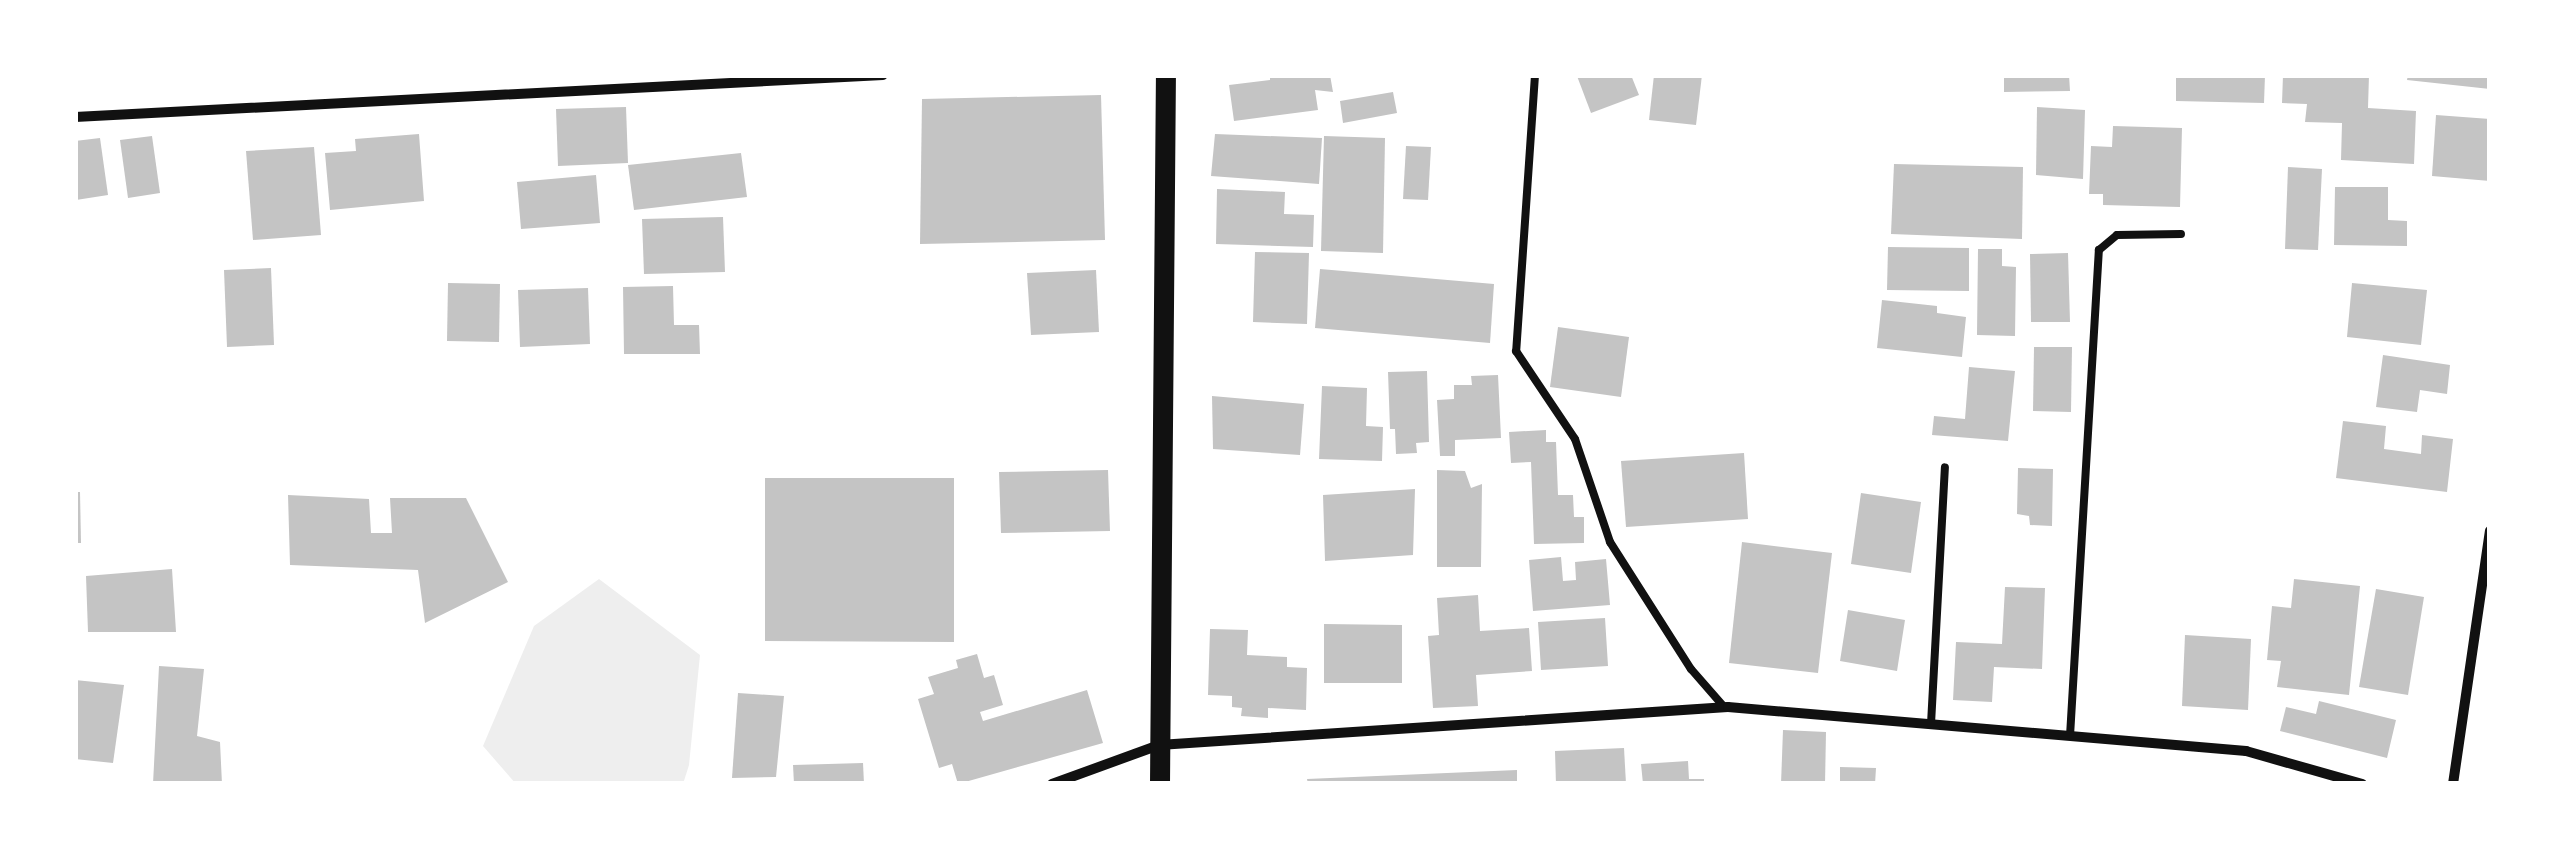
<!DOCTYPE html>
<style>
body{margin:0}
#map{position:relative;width:2565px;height:859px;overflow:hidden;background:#fff;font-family:"IBM Plex Serif",serif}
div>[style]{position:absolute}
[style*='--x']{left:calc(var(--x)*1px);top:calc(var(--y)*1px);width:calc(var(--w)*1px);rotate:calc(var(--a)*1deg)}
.green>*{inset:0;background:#eee}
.building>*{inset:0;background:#c4c4c4}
.service>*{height:8px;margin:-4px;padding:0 4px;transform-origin:4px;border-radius:4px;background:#111}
.minor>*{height:10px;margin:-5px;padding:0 5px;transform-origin:5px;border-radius:5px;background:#111}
.secondary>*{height:20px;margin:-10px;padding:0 10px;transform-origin:10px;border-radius:10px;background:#111}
span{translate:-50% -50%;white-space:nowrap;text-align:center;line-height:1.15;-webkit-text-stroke:8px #fff;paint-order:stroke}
.frame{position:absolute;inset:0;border:78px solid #fff;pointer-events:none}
</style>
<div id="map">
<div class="green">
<i style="clip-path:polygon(599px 579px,700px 655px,689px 765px,683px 784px,516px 784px,483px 746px,534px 626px)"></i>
</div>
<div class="building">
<i style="clip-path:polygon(1270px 75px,1330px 75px,1333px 92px,1315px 90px,1318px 110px,1234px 121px,1229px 85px,1270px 80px)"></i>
<i style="clip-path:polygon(1581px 75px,1631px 75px,1639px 95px,1591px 113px,1577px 76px)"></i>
<i style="clip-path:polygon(1654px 75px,1702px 75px,1696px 125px,1649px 120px)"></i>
<i style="clip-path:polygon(2004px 75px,2069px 75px,2070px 91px,2004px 92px)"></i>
<i style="clip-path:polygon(2176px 75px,2265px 75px,2264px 103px,2176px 101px)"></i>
<i style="clip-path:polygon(2283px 75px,2369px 75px,2368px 108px,2416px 111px,2414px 164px,2341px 160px,2342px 123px,2305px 122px,2307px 104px,2282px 103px)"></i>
<i style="clip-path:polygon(2408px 75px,2490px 75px,2490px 89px,2407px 80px)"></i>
<i style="clip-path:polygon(1393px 92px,1397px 113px,1343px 123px,1340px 101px)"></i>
<i style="clip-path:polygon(1101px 95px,1105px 240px,920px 244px,922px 99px)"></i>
<i style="clip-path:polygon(626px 107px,628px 163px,558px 166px,556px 109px)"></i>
<i style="clip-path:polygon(2037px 107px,2085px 110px,2083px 179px,2036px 175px)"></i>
<i style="clip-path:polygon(2436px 115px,2490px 119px,2490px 181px,2432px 176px)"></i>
<i style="clip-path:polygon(2113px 126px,2182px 128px,2180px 207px,2103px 205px,2103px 194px,2089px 194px,2091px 146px,2112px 147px)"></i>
<i style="clip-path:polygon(419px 134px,424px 201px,330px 210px,325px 153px,356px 151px,355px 139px)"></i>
<i style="clip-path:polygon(1215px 134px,1322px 138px,1319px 184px,1211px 176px)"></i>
<i style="clip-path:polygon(152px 136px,160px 193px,128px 198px,120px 140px)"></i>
<i style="clip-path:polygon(1324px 136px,1385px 138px,1383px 253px,1321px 251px)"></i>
<i style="clip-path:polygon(100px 138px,108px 195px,76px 200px,75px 141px)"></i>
<i style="clip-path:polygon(1406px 146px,1431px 147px,1428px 200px,1403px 199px)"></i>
<i style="clip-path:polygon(314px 147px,321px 235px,253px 240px,246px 151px)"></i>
<i style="clip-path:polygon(741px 153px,747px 197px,634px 210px,628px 165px)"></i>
<i style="clip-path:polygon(1894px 164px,2023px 167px,2022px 239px,1891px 234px)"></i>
<i style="clip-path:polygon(2288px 167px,2322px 169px,2318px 250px,2285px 249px)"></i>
<i style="clip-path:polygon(596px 175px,600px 223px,521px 229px,517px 182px)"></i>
<i style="clip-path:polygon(2335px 187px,2388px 187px,2388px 220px,2407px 221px,2407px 246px,2334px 245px)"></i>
<i style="clip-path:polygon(1217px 189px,1285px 192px,1284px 214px,1314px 215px,1313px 247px,1216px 244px)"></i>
<i style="clip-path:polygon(723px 217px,725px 272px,644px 274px,642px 219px)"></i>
<i style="clip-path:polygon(1888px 247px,1969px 248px,1969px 291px,1887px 290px)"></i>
<i style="clip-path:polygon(1978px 249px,2002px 249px,2002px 266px,2016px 267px,2015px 336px,1977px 335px)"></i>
<i style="clip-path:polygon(1255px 252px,1309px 253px,1307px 324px,1253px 322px)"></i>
<i style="clip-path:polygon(2068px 253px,2070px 322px,2031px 322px,2030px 254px)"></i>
<i style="clip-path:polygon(271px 268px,274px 345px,227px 347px,224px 270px)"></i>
<i style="clip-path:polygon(1320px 269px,1494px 284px,1490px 343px,1315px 328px)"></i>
<i style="clip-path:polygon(1096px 270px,1099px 332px,1031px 335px,1027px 273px)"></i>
<i style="clip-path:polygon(448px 283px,500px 284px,499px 342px,447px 341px)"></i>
<i style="clip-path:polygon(2352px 283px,2427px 290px,2421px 345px,2347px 337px)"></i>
<i style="clip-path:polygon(673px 286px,674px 325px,699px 325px,700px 354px,624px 354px,623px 287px)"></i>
<i style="clip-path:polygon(588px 288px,590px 344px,520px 347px,518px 290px)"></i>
<i style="clip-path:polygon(1882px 300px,1937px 306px,1937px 313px,1966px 317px,1962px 357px,1877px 348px)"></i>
<i style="clip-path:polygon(1558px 327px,1629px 337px,1621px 397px,1550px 387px)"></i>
<i style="clip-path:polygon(2034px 347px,2072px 347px,2071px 412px,2033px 411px)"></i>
<i style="clip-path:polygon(2383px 355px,2450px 365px,2447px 394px,2420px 390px,2417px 412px,2376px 407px)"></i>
<i style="clip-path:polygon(1969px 367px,2015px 371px,2008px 441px,1932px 435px,1934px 416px,1965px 419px)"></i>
<i style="clip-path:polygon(1427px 371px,1429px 442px,1416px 443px,1417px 453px,1396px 454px,1395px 429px,1390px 429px,1388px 372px)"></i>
<i style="clip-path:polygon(1498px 375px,1501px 438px,1455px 440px,1455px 456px,1440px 456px,1437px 400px,1454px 399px,1454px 385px,1472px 385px,1471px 376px)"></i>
<i style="clip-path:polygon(1322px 386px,1367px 388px,1366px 426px,1383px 427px,1382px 461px,1319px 459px)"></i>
<i style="clip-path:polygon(1212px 396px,1304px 404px,1300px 455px,1213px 449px)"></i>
<i style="clip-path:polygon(2343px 421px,2386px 426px,2384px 449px,2421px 454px,2422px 435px,2453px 439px,2447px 492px,2336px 478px)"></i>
<i style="clip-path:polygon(1546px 430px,1546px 442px,1556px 442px,1558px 495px,1573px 495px,1574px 517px,1584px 517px,1584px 543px,1534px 544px,1531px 462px,1511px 463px,1509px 432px)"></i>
<i style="clip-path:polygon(1744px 453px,1748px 519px,1626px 527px,1621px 461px)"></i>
<i style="clip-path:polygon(2018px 468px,2053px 469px,2052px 526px,2030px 525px,2029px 516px,2017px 514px)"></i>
<i style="clip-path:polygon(1108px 470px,1110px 531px,1001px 533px,999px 472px)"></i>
<i style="clip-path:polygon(1437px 470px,1465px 471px,1471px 488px,1482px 484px,1481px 567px,1437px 567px)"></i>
<i style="clip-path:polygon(765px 478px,954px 478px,954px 642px,765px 641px)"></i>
<i style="clip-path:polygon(1415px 489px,1413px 555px,1325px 561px,1323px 495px)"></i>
<i style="clip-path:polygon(75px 492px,80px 492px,81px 543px,75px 543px)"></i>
<i style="clip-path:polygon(1861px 493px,1921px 502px,1911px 573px,1851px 564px)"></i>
<i style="clip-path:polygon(288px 495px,369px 499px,371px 533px,392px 533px,390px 498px,466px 498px,508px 582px,425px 623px,418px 570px,290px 565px)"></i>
<i style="clip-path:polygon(1742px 542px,1832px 553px,1818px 673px,1729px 663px)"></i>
<i style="clip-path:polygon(1561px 557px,1563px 581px,1576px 580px,1575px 562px,1606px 559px,1610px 605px,1533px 611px,1529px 560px)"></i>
<i style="clip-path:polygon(172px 569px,176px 632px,88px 632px,86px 576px)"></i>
<i style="clip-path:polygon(2294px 579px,2360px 586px,2349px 695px,2277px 687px,2281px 661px,2267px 660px,2272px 606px,2291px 608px)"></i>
<i style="clip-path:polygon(2005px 587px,2045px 588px,2042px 669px,1994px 667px,1992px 702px,1953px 700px,1956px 642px,2002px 644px)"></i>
<i style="clip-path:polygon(2376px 589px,2424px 597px,2408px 695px,2359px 687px)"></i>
<i style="clip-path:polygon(1478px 595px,1480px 631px,1529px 628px,1532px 671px,1476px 675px,1478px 706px,1433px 708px,1428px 636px,1439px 635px,1437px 598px)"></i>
<i style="clip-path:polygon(1848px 610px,1905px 620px,1897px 671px,1840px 661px)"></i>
<i style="clip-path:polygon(1605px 618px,1608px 666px,1541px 670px,1538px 622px)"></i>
<i style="clip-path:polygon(1324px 624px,1402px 625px,1402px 683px,1324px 683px)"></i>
<i style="clip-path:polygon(1210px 629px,1248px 630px,1247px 655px,1287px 657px,1287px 667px,1307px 668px,1306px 710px,1268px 708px,1268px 718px,1241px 716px,1242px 708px,1232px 707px,1232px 696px,1208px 695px)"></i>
<i style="clip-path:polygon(2185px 635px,2251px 639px,2248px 710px,2182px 706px)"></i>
<i style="clip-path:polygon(977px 654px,984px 678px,994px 675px,1003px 705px,980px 712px,983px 721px,1087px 690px,1103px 743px,958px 784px,952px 764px,939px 768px,918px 699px,934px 694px,928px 677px,958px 668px,956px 660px)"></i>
<i style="clip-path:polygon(159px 666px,204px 669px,197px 736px,220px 742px,222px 784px,153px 784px)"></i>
<i style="clip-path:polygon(75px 680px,124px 685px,113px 763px,75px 759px)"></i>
<i style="clip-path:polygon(738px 693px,784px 696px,776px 777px,732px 778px)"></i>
<i style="clip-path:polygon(2319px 701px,2396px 720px,2387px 758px,2280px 731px,2286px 707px,2316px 714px)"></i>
<i style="clip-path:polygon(1783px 730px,1826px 732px,1825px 784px,1781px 784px)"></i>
<i style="clip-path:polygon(1624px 748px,1626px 784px,1556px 784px,1555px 751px)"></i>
<i style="clip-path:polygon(1688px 761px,1689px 779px,1704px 779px,1704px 784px,1643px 784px,1641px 764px)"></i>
<i style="clip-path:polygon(863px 763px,864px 784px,794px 784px,793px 765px)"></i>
<i style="clip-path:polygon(1840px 767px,1876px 768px,1875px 784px,1840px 784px)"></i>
<i style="clip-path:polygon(1517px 770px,1517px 784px,1308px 784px,1307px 779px)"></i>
</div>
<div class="service">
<i style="--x:1535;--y:75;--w:277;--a:93.9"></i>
<i style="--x:1516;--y:351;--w:106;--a:56.2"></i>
<i style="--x:1575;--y:439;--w:109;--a:71.2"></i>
<i style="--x:1610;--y:542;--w:151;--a:57.5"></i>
<i style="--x:1691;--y:669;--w:50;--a:49"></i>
<i style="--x:1931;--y:724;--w:257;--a:-86.9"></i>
<i style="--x:2070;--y:736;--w:487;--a:-86.6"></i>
<i style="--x:2099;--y:250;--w:23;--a:-40"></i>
<i style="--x:2117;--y:235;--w:64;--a:-0.9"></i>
</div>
<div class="minor">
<i style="--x:75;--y:117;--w:809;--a:-2.98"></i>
<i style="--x:1052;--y:784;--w:114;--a:-20"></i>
<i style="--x:1159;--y:745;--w:570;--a:-3.82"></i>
<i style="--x:1728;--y:707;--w:520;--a:4.86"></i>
<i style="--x:2246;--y:751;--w:121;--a:15.9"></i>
<i style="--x:2453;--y:784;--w:256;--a:-81.7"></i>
</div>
<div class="secondary">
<i style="--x:1160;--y:784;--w:709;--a:-89.52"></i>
</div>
<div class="frame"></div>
</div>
